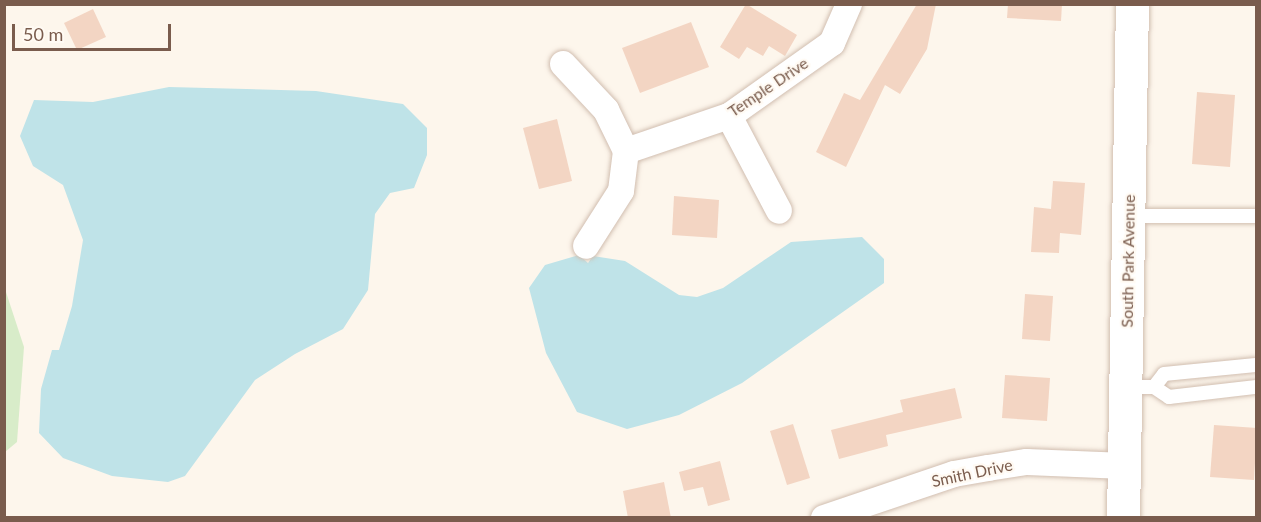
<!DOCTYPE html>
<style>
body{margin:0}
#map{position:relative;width:1261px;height:522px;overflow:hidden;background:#fdf6ec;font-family:Lato,sans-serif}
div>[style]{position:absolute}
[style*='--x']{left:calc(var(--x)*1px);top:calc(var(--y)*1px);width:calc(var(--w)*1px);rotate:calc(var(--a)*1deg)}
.green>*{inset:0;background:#d8ecc9}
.water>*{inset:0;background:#bfe3e8}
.building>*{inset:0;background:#f3d5c3}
.roads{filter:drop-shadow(0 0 2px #d1beb0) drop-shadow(0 0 2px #d1beb0)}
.lane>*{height:14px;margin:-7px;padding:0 7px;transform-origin:7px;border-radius:7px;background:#fff}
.street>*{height:26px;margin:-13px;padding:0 13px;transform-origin:13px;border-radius:13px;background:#fff}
.secondary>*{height:33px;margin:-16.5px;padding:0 16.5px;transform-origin:16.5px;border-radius:16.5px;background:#fff}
span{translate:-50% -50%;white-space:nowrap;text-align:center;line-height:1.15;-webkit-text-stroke:4.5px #fffaf3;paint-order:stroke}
.street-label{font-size:16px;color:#7a5c4d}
.frame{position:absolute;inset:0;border:6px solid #7a5c4d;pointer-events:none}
.scale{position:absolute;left:12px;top:24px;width:159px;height:27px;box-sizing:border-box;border:3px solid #7a5c4d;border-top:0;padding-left:8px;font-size:18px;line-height:21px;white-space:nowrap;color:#7a5c4d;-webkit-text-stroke:4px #fffaf3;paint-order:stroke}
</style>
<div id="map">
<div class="green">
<i style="clip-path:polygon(5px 289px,24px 347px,17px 442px,5px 452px)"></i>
</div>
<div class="water">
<i style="clip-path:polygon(169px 87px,316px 91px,403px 104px,427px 128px,427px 155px,414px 188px,390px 193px,375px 214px,368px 290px,343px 329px,295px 354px,255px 380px,185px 476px,168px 482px,112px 476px,63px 458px,39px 433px,41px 389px,52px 350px,59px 350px,72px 306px,83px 240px,63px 185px,33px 166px,20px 136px,34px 100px,93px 102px)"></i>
<i style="clip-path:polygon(862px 237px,884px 259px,884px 283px,742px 383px,679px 415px,627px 429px,577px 412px,546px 353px,529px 288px,545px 265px,579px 255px,588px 263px,593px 256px,625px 261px,679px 295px,697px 297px,723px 288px,791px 242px)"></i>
</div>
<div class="building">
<i style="clip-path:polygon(746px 4px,797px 35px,785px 56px,769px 46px,763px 56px,747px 47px,739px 59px,720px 47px)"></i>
<i style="clip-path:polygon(917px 4px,936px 4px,927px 49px,900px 94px,885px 85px,846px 167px,816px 152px,844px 93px,860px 100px)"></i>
<i style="clip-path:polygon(1008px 4px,1062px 4px,1061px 21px,1007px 18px)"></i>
<i style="clip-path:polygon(93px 9px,106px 37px,77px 50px,64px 23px)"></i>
<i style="clip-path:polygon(691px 22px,709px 67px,640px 93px,622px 48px)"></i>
<i style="clip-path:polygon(1197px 92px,1235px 95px,1230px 167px,1192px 164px)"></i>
<i style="clip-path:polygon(557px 119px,572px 181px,539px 189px,523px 128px)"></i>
<i style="clip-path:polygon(1053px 181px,1085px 183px,1081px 235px,1060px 233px,1059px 253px,1031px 252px,1034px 207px,1051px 209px)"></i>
<i style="clip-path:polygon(674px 196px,719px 200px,717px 238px,672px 235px)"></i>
<i style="clip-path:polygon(1025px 294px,1053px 296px,1050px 341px,1022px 339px)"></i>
<i style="clip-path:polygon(1005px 375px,1050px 378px,1047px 421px,1002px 418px)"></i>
<i style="clip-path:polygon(955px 388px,962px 418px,886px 435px,888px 446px,839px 459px,831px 430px,903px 412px,900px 400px)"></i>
<i style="clip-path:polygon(793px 424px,810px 478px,787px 485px,770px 431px)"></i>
<i style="clip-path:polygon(1214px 425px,1257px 428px,1254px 480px,1210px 477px)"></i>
<i style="clip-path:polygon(720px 461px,730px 500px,708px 506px,703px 487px,684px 491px,679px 472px)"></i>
<i style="clip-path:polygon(664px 482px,671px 518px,628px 518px,623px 491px)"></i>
</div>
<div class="roads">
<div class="lane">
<i style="--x:1129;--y:216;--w:127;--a:0"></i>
<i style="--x:1126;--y:387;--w:28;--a:0"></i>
<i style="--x:1154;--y:387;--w:18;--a:34"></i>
<i style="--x:1169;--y:397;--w:88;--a:-6.6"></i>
<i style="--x:1154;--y:387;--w:16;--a:-52"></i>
<i style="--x:1164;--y:374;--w:92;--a:-5.6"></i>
</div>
<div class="street">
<i style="--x:563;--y:64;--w:63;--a:46.9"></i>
<i style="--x:606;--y:110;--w:46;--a:64"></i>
<i style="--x:626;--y:151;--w:40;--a:97.1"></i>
<i style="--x:621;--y:191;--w:65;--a:122.5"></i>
<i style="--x:729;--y:116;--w:107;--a:62.2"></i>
<i style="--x:626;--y:151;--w:109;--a:-18.8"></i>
<i style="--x:729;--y:116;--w:126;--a:-35.3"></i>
<i style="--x:832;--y:43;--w:43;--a:-66.4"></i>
<i style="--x:824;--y:518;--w:137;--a:-18.7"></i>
<i style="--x:954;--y:474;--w:35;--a:-10"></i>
<i style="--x:988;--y:468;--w:39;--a:-9"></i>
<i style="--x:1027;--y:462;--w:98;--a:2.3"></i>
</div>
<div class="secondary">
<i style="--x:1123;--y:518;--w:514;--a:-89"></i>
</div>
</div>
<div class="street-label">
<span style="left:768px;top:87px;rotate:-34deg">Temple Drive</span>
<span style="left:1128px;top:261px;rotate:-89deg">South Park Avenue</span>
<span style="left:972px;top:473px;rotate:-12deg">Smith Drive</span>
</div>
<div class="frame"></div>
<div class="scale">50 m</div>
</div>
